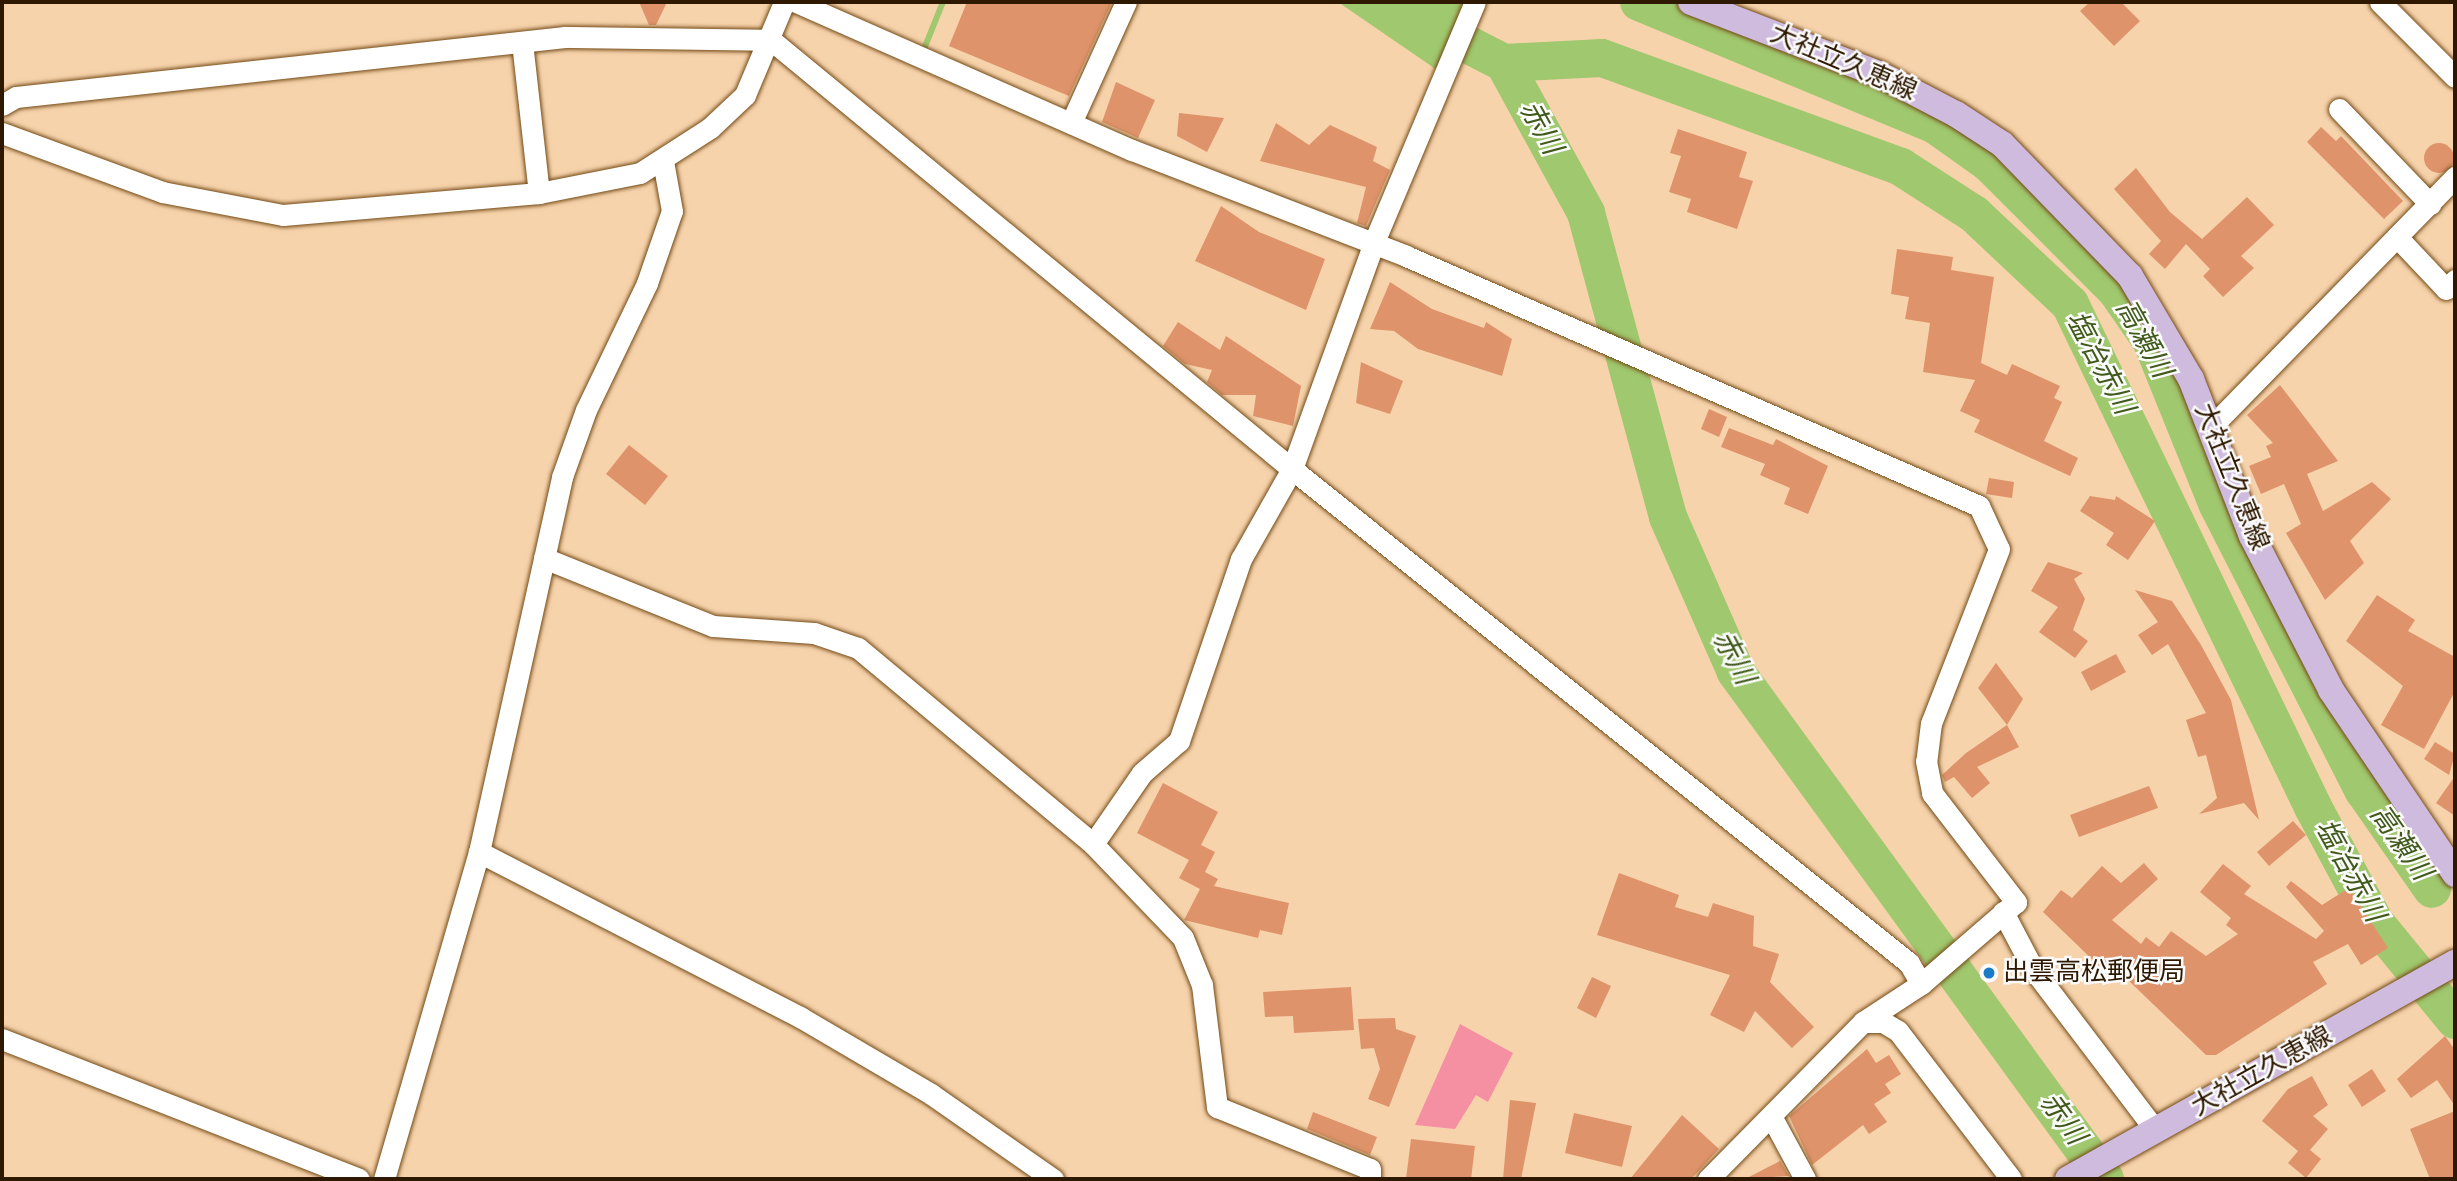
<!DOCTYPE html>
<meta charset="utf-8">
<style>
body{margin:0}
#map{position:relative;width:2457px;height:1181px;overflow:hidden;background:#f7d3ac;font-family:"Alegreya Sans","Noto Sans JP",sans-serif}
div>[style]{position:absolute}
[style*='--x']{left:calc(var(--x)*1px);top:calc(var(--y)*1px);width:calc(var(--w)*1px);rotate:calc(var(--a)*1deg)}
.green>*{inset:0;background:#f590a3}
.water>*{inset:0;background:#a0c86e}
.stream>*{height:6px;margin:-3px;padding:0 3px;transform-origin:3px;border-radius:3px;background:#a0c86e}
.river>*{height:38px;margin:-19px;padding:0 19px;transform-origin:19px;border-radius:19px;background:#a0c86e}
.building>*{inset:0;background:#df936a}
.round{border-radius:50%}
.roads{filter:drop-shadow(0 0 2px #734a15) drop-shadow(0 0 2px #734a15)}
.minor>*{height:21px;margin:-10.5px;padding:0 10.5px;transform-origin:10.5px;border-radius:10.5px;background:#fff}
.major>*{height:26px;margin:-13px;padding:0 13px;transform-origin:13px;border-radius:13px;background:#cebbde}
.dots>*{width:19px;height:19px;translate:-50% -50%;box-sizing:border-box;border:4px solid #fbfbfb;border-radius:50%}
span{translate:-50% -50%;white-space:nowrap;text-align:center;line-height:1.15;-webkit-text-stroke:5px #fbfbfb;paint-order:stroke}
.street-label{font-size:26px;color:#2e1800}
.poi-label{font-size:26px;color:#2e1800}
.left{translate:0 -50%;text-align:left}
.water-label{font-size:28px;color:#415a1c;font-style:italic}
.frame{position:absolute;inset:0;border:4px solid #2e1800;pointer-events:none}
</style>
<div id="map">
<div class="green">
<i style="clip-path:polygon(1460px 1024px,1513px 1053px,1488px 1102px,1476px 1095px,1455px 1129px,1415px 1125px)"></i>
</div>
<div class="water">
<i style="clip-path:polygon(1338px 2px,1466px 2px,1437px 70px)"></i>
</div>
<div class="stream">
<i style="--x:924;--y:49;--w:51;--a:-68"></i>
</div>
<div class="river">
<i style="--x:1385;--y:2;--w:134;--a:27.1"></i>
<i style="--x:1504;--y:63;--w:98;--a:-2.9"></i>
<i style="--x:1602;--y:58;--w:318;--a:20"></i>
<i style="--x:1901;--y:167;--w:87;--a:32.8"></i>
<i style="--x:1974;--y:214;--w:132;--a:43.2"></i>
<i style="--x:2070;--y:304;--w:559;--a:64.21"></i>
<i style="--x:2313;--y:807;--w:129;--a:61.8"></i>
<i style="--x:2374;--y:921;--w:128;--a:50.7"></i>
<i style="--x:1639;--y:2;--w:319;--a:22.5"></i>
<i style="--x:1934;--y:124;--w:67;--a:35.3"></i>
<i style="--x:1989;--y:163;--w:180;--a:45"></i>
<i style="--x:2116;--y:290;--w:63;--a:55.3"></i>
<i style="--x:2152;--y:342;--w:176;--a:68"></i>
<i style="--x:2218;--y:505;--w:321;--a:63"></i>
<i style="--x:2364;--y:791;--w:119;--a:55.2"></i>
<i style="--x:1504;--y:63;--w:171;--a:61.3"></i>
<i style="--x:1586;--y:213;--w:315;--a:74.9"></i>
<i style="--x:1668;--y:517;--w:169;--a:66.3"></i>
<i style="--x:1736;--y:672;--w:627;--a:53.95"></i>
</div>
<div class="building">
<i style="clip-path:polygon(639px 2px,667px 2px,656px 25px,649px 25px)"></i>
<i style="clip-path:polygon(967px 2px,1112px 2px,1069px 96px,949px 46px)"></i>
<i style="clip-path:polygon(2090px 2px,2121px 2px,2140px 21px,2114px 46px,2080px 11px)"></i>
<i style="clip-path:polygon(1116px 82px,1155px 100px,1138px 138px,1102px 122px)"></i>
<i style="clip-path:polygon(1179px 113px,1224px 118px,1207px 152px,1177px 136px)"></i>
<i style="clip-path:polygon(1276px 123px,1309px 145px,1330px 125px,1377px 147px,1373px 161px,1390px 170px,1366px 226px,1357px 223px,1366px 187px,1260px 161px)"></i>
<i style="clip-path:polygon(2321px 127px,2336px 141px,2341px 136px,2403px 201px,2384px 219px,2307px 142px)"></i>
<i style="clip-path:polygon(1678px 129px,1747px 152px,1739px 177px,1753px 181px,1737px 229px,1687px 212px,1691px 199px,1669px 192px,1681px 156px,1670px 153px)"></i>
<i class="round" style="left:2424px;top:143px;width:30px;height:30px"></i>
<i style="clip-path:polygon(2136px 168px,2170px 212px,2202px 239px,2247px 197px,2274px 225px,2241px 256px,2254px 268px,2223px 297px,2203px 276px,2210px 269px,2186px 244px,2165px 269px,2149px 254px,2161px 241px,2114px 189px)"></i>
<i style="clip-path:polygon(1221px 206px,1259px 232px,1325px 259px,1306px 310px,1195px 261px)"></i>
<i style="clip-path:polygon(1897px 249px,1953px 257px,1951px 270px,1994px 277px,1981px 363px,2007px 375px,2012px 364px,2060px 386px,2054px 398px,2062px 402px,2044px 441px,2078px 458px,2070px 476px,1974px 432px,1980px 420px,1960px 411px,1975px 380px,1923px 372px,1930px 323px,1905px 319px,1909px 297px,1891px 294px)"></i>
<i style="clip-path:polygon(1390px 282px,1432px 309px,1484px 328px,1486px 322px,1512px 339px,1502px 376px,1418px 349px,1394px 331px,1370px 329px)"></i>
<i style="clip-path:polygon(1178px 322px,1220px 350px,1226px 336px,1301px 386px,1293px 426px,1253px 416px,1256px 395px,1222px 395px,1207px 382px,1212px 370px,1185px 364px,1163px 346px)"></i>
<i style="clip-path:polygon(1361px 362px,1403px 381px,1390px 414px,1356px 403px)"></i>
<i style="clip-path:polygon(2280px 385px,2338px 461px,2307px 474px,2323px 511px,2372px 482px,2391px 499px,2350px 541px,2364px 563px,2325px 600px,2286px 533px,2301px 524px,2284px 484px,2261px 494px,2249px 466px,2271px 457px,2266px 446px,2273px 443px,2247px 415px)"></i>
<i style="clip-path:polygon(1709px 409px,1727px 417px,1719px 437px,1701px 429px)"></i>
<i style="clip-path:polygon(1729px 428px,1773px 445px,1776px 439px,1828px 466px,1808px 514px,1784px 504px,1790px 488px,1760px 475px,1765px 464px,1721px 447px)"></i>
<i style="clip-path:polygon(629px 445px,668px 476px,645px 505px,606px 474px)"></i>
<i style="clip-path:polygon(1989px 478px,2014px 482px,2012px 498px,1986px 494px)"></i>
<i style="clip-path:polygon(2090px 496px,2115px 500px,2116px 496px,2155px 521px,2128px 560px,2106px 545px,2114px 533px,2080px 511px)"></i>
<i style="clip-path:polygon(2048px 562px,2083px 573px,2074px 579px,2085px 599px,2073px 630px,2088px 641px,2075px 658px,2039px 632px,2058px 607px,2031px 591px)"></i>
<i style="clip-path:polygon(2135px 590px,2172px 601px,2201px 645px,2231px 700px,2259px 820px,2244px 803px,2199px 814px,2217px 798px,2206px 755px,2198px 757px,2186px 720px,2206px 713px,2168px 644px,2152px 655px,2138px 635px,2158px 622px)"></i>
<i style="clip-path:polygon(2377px 595px,2415px 620px,2408px 631px,2455px 657px,2455px 691px,2424px 749px,2381px 725px,2403px 686px,2346px 641px)"></i>
<i style="clip-path:polygon(2116px 654px,2126px 672px,2091px 691px,2081px 672px)"></i>
<i style="clip-path:polygon(1996px 663px,2023px 699px,2007px 725px,1978px 688px)"></i>
<i style="clip-path:polygon(2007px 725px,2019px 747px,1977px 767px,1990px 783px,1972px 798px,1954px 777px,1945px 782px,1942px 775px,1966px 753px)"></i>
<i style="clip-path:polygon(2435px 742px,2455px 754px,2449px 775px,2424px 759px)"></i>
<i style="clip-path:polygon(2455px 776px,2455px 816px,2436px 803px)"></i>
<i style="clip-path:polygon(1163px 783px,1218px 812px,1201px 845px,1215px 852px,1205px 872px,1218px 879px,1214px 886px,1289px 903px,1282px 935px,1260px 930px,1258px 938px,1184px 920px,1200px 889px,1179px 878px,1189px 860px,1137px 833px)"></i>
<i style="clip-path:polygon(2149px 786px,2158px 808px,2079px 837px,2070px 815px)"></i>
<i style="clip-path:polygon(2293px 821px,2306px 835px,2269px 866px,2257px 852px)"></i>
<i style="clip-path:polygon(2144px 863px,2158px 879px,2112px 920px,2141px 944px,2146px 937px,2159px 947px,2171px 931px,2206px 956px,2238px 934px,2226px 925px,2231px 918px,2200px 892px,2223px 864px,2251px 886px,2244px 894px,2316px 939px,2324px 931px,2286px 887px,2291px 881px,2322px 905px,2349px 888px,2388px 948px,2361px 965px,2348px 944px,2313px 962px,2327px 984px,2216px 1055px,2206px 1055px,2128px 980px,2124px 984px,2097px 964px,2043px 912px,2061px 890px,2072px 898px,2102px 866px,2121px 883px)"></i>
<i style="clip-path:polygon(1619px 873px,1679px 895px,1675px 907px,1708px 917px,1713px 903px,1754px 916px,1753px 946px,1779px 954px,1770px 982px,1814px 1027px,1792px 1048px,1755px 1011px,1744px 1032px,1710px 1015px,1730px 975px,1597px 935px)"></i>
<i style="clip-path:polygon(1592px 977px,1611px 986px,1596px 1018px,1577px 1008px)"></i>
<i style="clip-path:polygon(1351px 987px,1354px 1030px,1294px 1033px,1293px 1016px,1265px 1017px,1263px 992px)"></i>
<i style="clip-path:polygon(1395px 1018px,1396px 1029px,1416px 1036px,1389px 1107px,1368px 1099px,1380px 1069px,1374px 1048px,1361px 1049px,1358px 1019px)"></i>
<i style="clip-path:polygon(2445px 1036px,2455px 1050px,2455px 1106px,2437px 1080px,2411px 1098px,2397px 1079px)"></i>
<i style="clip-path:polygon(1867px 1049px,1876px 1063px,1889px 1055px,1901px 1074px,1885px 1084px,1891px 1093px,1874px 1104px,1887px 1122px,1869px 1134px,1863px 1125px,1812px 1165px,1789px 1116px)"></i>
<i style="clip-path:polygon(2372px 1069px,2386px 1091px,2362px 1107px,2348px 1085px)"></i>
<i style="clip-path:polygon(2312px 1076px,2328px 1105px,2313px 1116px,2328px 1129px,2310px 1150px,2321px 1159px,2306px 1178px,2288px 1163px,2298px 1151px,2262px 1121px,2288px 1089px)"></i>
<i style="clip-path:polygon(1510px 1100px,1536px 1103px,1521px 1179px,1503px 1179px)"></i>
<i style="clip-path:polygon(2455px 1111px,2455px 1179px,2430px 1179px,2410px 1129px)"></i>
<i style="clip-path:polygon(1313px 1112px,1377px 1137px,1370px 1155px,1307px 1129px)"></i>
<i style="clip-path:polygon(1574px 1113px,1632px 1126px,1622px 1167px,1565px 1153px)"></i>
<i style="clip-path:polygon(1682px 1115px,1719px 1149px,1691px 1179px,1630px 1179px)"></i>
<i style="clip-path:polygon(1411px 1139px,1475px 1146px,1471px 1179px,1406px 1179px)"></i>
<i style="clip-path:polygon(1780px 1161px,1789px 1176px,1745px 1179px)"></i>
</div>
<div class="roads">
<div class="minor">
<i style="--x:796;--y:2;--w:367;--a:23.8"></i>
<i style="--x:1132;--y:150;--w:294;--a:21.1"></i>
<i style="--x:1406;--y:256;--w:625;--a:23.57"></i>
<i style="--x:1979;--y:506;--w:47;--a:65.1"></i>
<i style="--x:1999;--y:549;--w:187;--a:111.3"></i>
<i style="--x:1931;--y:723;--w:38;--a:97"></i>
<i style="--x:1926;--y:761;--w:33;--a:79"></i>
<i style="--x:1932;--y:793;--w:138;--a:52.4"></i>
<i style="--x:2016;--y:902;--w:125;--a:139.2"></i>
<i style="--x:1921;--y:984;--w:69;--a:146.8"></i>
<i style="--x:1863;--y:1022;--w:221;--a:134.6"></i>
<i style="--x:2380;--y:2;--w:106;--a:45"></i>
<i style="--x:522;--y:42;--w:152;--a:83.6"></i>
<i style="--x:2;--y:105;--w:16;--a:-30"></i>
<i style="--x:16;--y:97;--w:552;--a:-6.24"></i>
<i style="--x:565;--y:37;--w:206;--a:0.8"></i>
<i style="--x:771;--y:40;--w:675;--a:39.47"></i>
<i style="--x:1292;--y:469;--w:790;--a:38.68"></i>
<i style="--x:1909;--y:963;--w:24;--a:60"></i>
<i style="--x:2339;--y:109;--w:132;--a:46.2"></i>
<i style="--x:1071;--y:123;--w:133;--a:-65.6"></i>
<i style="--x:2;--y:133;--w:171;--a:20.2"></i>
<i style="--x:162;--y:192;--w:123;--a:10.8"></i>
<i style="--x:283;--y:215;--w:257;--a:-4.9"></i>
<i style="--x:539;--y:193;--w:103;--a:-11.2"></i>
<i style="--x:640;--y:173;--w:83;--a:-32.7"></i>
<i style="--x:710;--y:128;--w:48;--a:-43.3"></i>
<i style="--x:745;--y:95;--w:101;--a:-67.2"></i>
<i style="--x:2397;--y:237;--w:71;--a:46.7"></i>
<i style="--x:2446;--y:289;--w:13;--a:-45"></i>
<i style="--x:2210;--y:428;--w:351;--a:-45.7"></i>
<i style="--x:544;--y:558;--w:182;--a:21.9"></i>
<i style="--x:713;--y:626;--w:101;--a:4"></i>
<i style="--x:814;--y:633;--w:46;--a:18.8"></i>
<i style="--x:858;--y:648;--w:306;--a:39.8"></i>
<i style="--x:1093;--y:844;--w:130;--a:46.2"></i>
<i style="--x:1183;--y:938;--w:51;--a:68"></i>
<i style="--x:1202;--y:985;--w:123;--a:83"></i>
<i style="--x:1217;--y:1107;--w:165;--a:22.1"></i>
<i style="--x:1370;--y:1169;--w:10;--a:90"></i>
<i style="--x:1093;--y:844;--w:86;--a:-55.4"></i>
<i style="--x:1142;--y:773;--w:49;--a:-40.9"></i>
<i style="--x:1179;--y:741;--w:192;--a:-71.2"></i>
<i style="--x:1241;--y:559;--w:103;--a:-60.5"></i>
<i style="--x:1292;--y:469;--w:241;--a:-70.1"></i>
<i style="--x:1374;--y:242;--w:260;--a:-67.2"></i>
<i style="--x:479;--y:852;--w:361;--a:27.2"></i>
<i style="--x:800;--y:1017;--w:152;--a:30.4"></i>
<i style="--x:931;--y:1094;--w:149;--a:34.9"></i>
<i style="--x:2003;--y:912;--w:64;--a:62.2"></i>
<i style="--x:2033;--y:969;--w:203;--a:52.8"></i>
<i style="--x:1863;--y:1022;--w:20;--a:0"></i>
<i style="--x:1883;--y:1022;--w:17;--a:31"></i>
<i style="--x:1898;--y:1031;--w:186;--a:52.6"></i>
<i style="--x:2;--y:1039;--w:383;--a:21.4"></i>
<i style="--x:1771;--y:1116;--w:72;--a:61.6"></i>
<i style="--x:384;--y:1179;--w:341;--a:-73.8"></i>
<i style="--x:479;--y:852;--w:384;--a:-77.5"></i>
<i style="--x:562;--y:477;--w:71;--a:-70.3"></i>
<i style="--x:586;--y:410;--w:141;--a:-64.3"></i>
<i style="--x:647;--y:283;--w:76;--a:-70.9"></i>
<i style="--x:672;--y:211;--w:51;--a:-100.2"></i>
</div>
<div class="major">
<i style="--x:1691;--y:2;--w:201;--a:21"></i>
<i style="--x:1879;--y:74;--w:87;--a:27.5"></i>
<i style="--x:1956;--y:114;--w:55;--a:33.1"></i>
<i style="--x:2002;--y:144;--w:184;--a:45.9"></i>
<i style="--x:2130;--y:276;--w:120;--a:59.4"></i>
<i style="--x:2191;--y:379;--w:168;--a:68.8"></i>
<i style="--x:2252;--y:536;--w:173;--a:62.8"></i>
<i style="--x:2331;--y:690;--w:222;--a:56"></i>
<i style="--x:2068;--y:1179;--w:443;--a:-29.2"></i>
</div>
</div>
<div class="dots">
<i style="left:1989px;top:973px;background:#197ac6"></i>
</div>
<div class="street-label">
<span style="left:1843px;top:63px;rotate:23deg">大社立久恵線</span>
<span style="left:2231px;top:477px;rotate:68deg">大社立久恵線</span>
<span style="left:2262px;top:1072px;rotate:-29deg">大社立久恵線</span>
</div>
<div class="poi-label">
<span class="left" style="left:2003px;top:973px">出雲高松郵便局</span>
</div>
<div class="water-label">
<span style="left:1540px;top:128px;rotate:61deg">赤川</span>
<span style="left:2143px;top:339px;rotate:61deg">高瀬川</span>
<span style="left:2099px;top:363px;rotate:62deg">塩冶赤川</span>
<span style="left:1733px;top:658px;rotate:62deg">赤川</span>
<span style="left:2400px;top:843px;rotate:55deg">高瀬川</span>
<span style="left:2349px;top:871px;rotate:61deg">塩冶赤川</span>
<span style="left:2062px;top:1119px;rotate:54deg">赤川</span>
</div>
<div class="frame"></div>
</div>
